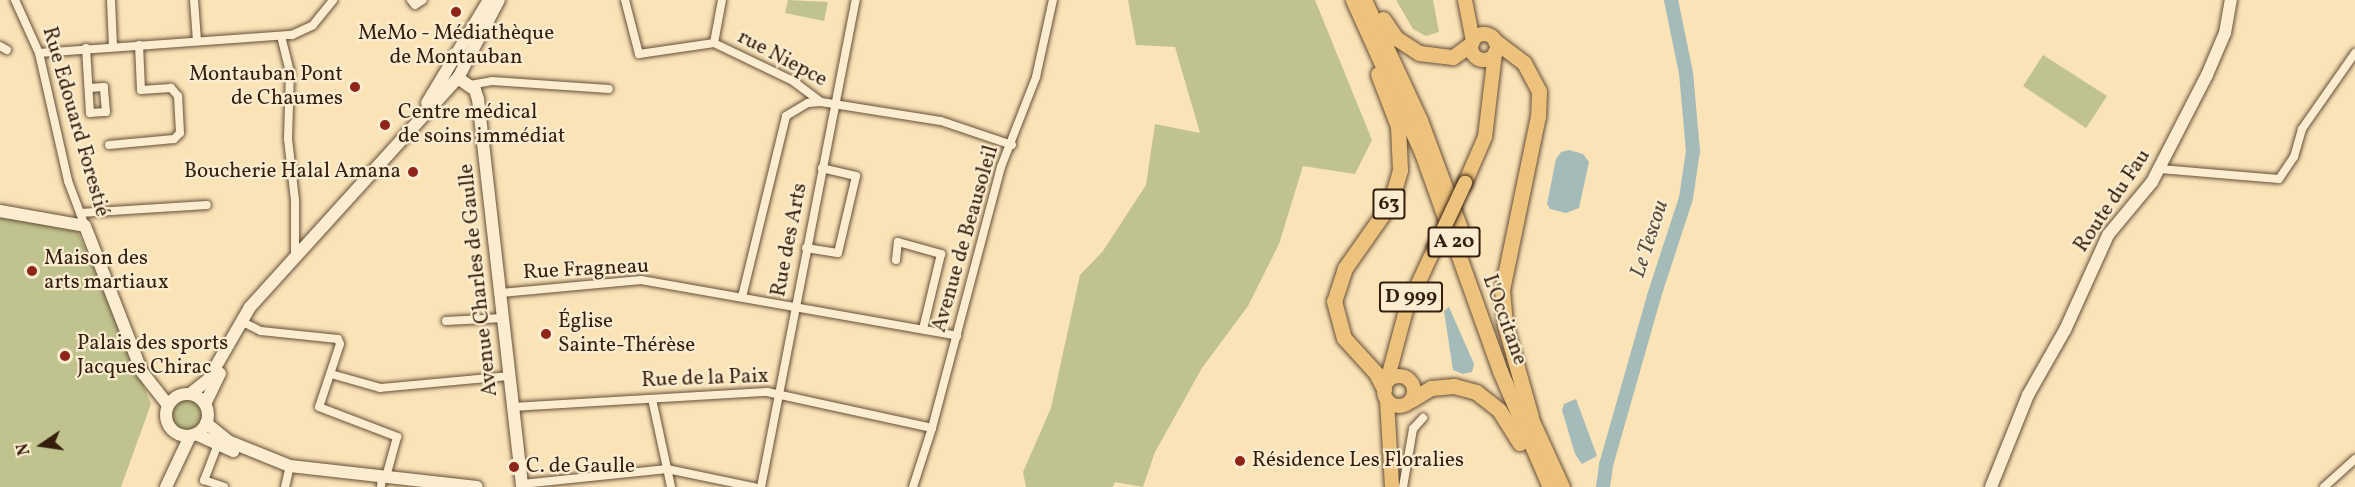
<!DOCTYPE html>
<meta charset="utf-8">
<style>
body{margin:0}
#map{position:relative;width:2355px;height:487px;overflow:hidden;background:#fae3b7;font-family:Vollkorn,serif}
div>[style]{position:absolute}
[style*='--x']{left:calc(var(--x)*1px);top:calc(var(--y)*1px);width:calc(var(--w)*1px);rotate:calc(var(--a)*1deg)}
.green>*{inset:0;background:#c0c38d}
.round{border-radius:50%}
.water>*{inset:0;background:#a4bbba}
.river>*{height:14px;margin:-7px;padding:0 7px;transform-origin:7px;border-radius:7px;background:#a4bbba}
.roads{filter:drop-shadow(0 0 2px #664f38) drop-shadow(0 0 2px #664f38)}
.street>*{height:8px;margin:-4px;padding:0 4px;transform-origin:4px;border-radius:4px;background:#fcedd0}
.secondary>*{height:12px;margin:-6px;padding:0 6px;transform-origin:6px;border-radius:6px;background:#fcedd0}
.secondary>.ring{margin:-6px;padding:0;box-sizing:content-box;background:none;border:12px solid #fcedd0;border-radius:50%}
.primary>*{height:14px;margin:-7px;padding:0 7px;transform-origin:7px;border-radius:7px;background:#edc27c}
.primary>.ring{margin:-7px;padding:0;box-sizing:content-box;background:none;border:14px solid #edc27c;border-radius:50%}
.highway>*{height:15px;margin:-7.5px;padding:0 7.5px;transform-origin:7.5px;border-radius:7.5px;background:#edc27c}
.bridges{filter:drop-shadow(0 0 2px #351e0e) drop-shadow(0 0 2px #351e0e)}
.primary-bridge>*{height:14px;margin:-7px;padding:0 7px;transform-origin:7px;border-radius:7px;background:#edc27c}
.dots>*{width:16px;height:16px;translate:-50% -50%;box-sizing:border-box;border:3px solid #fcedd0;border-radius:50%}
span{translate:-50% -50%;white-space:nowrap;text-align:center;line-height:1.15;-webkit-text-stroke:4.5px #fcedd0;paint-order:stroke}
.shield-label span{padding:2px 4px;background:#fcedd0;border:2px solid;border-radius:4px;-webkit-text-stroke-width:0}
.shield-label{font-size:20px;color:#351e0e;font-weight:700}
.poi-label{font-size:21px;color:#351e0e}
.right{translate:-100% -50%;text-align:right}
.left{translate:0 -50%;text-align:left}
.street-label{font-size:21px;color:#351e0e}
.water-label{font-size:22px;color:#564d42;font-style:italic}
.north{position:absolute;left:12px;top:415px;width:60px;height:60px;-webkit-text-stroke:4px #fcedd0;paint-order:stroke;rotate:257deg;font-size:16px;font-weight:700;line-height:24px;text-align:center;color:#351e0e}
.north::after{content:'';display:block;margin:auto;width:21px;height:27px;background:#351e0e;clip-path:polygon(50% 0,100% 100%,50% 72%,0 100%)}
</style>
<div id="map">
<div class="green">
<i style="clip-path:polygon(788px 0,828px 2px,824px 21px,785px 13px)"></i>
<i style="clip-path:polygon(1128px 0,1315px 0,1372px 140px,1355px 174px,1303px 166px,1279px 244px,1248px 306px,1202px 368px,1155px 452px,1143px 487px,1115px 482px,1113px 487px,1026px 487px,1023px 472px,1051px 408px,1080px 275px,1103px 251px,1146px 185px,1155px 124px,1200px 133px,1175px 47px,1136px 45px)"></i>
<i style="clip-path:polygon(1396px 0,1433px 0,1439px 32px,1426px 36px,1413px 29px)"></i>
<i style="clip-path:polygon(2043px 55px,2107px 96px,2086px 128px,2023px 86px)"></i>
<i style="clip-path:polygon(0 215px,77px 231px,97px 273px,151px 404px,121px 487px,0 487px)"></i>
<i class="round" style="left:169px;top:398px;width:34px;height:34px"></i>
</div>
<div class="water">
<i style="clip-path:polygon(1569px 150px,1583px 154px,1589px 162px,1579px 208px,1566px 213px,1550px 209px,1547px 204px,1556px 159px,1561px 152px)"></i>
<i style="clip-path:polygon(1449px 307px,1474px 364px,1472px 372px,1463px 374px,1453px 370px,1444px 311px)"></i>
<i style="clip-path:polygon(1576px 399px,1597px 456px,1582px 464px,1575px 454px,1562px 410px,1564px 404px)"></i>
</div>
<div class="river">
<i style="--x:1603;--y:487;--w:22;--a:-82"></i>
<i style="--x:1606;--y:465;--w:176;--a:-74.1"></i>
<i style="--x:1654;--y:296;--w:103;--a:-71.9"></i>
<i style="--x:1686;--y:198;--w:48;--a:-81.5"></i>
<i style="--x:1693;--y:151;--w:78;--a:-95.1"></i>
<i style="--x:1686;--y:73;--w:75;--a:-101.6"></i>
</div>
<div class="roads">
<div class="street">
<i style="--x:15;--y:0;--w:58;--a:65.6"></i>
<i style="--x:39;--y:53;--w:131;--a:77.2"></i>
<i style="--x:68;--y:181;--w:48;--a:69.3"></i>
<i style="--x:111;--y:0;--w:46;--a:87.5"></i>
<i style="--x:194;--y:0;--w:41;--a:85.8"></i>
<i style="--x:411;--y:0;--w:6;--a:51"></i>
<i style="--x:415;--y:5;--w:9;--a:-32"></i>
<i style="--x:625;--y:0;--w:56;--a:75.5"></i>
<i style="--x:639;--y:54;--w:76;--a:-8.3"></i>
<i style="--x:281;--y:36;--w:36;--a:76"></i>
<i style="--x:290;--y:71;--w:68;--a:91.7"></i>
<i style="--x:288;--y:139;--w:61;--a:83.5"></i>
<i style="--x:295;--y:200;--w:56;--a:90"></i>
<i style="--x:714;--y:43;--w:88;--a:25.7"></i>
<i style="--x:793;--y:81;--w:35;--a:37"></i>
<i style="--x:821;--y:102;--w:121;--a:9"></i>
<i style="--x:941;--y:121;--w:75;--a:18.7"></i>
<i style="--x:714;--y:43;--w:44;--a:-79.5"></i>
<i style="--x:0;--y:46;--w:8;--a:30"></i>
<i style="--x:86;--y:48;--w:65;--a:86.5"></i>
<i style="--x:90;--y:113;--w:16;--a:-4"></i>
<i style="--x:106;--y:112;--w:25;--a:-95"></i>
<i style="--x:104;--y:87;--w:15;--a:176"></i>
<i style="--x:39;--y:53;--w:254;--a:-4.1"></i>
<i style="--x:292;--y:35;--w:23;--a:-25"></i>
<i style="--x:313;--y:25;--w:32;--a:-51"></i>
<i style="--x:470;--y:85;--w:22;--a:-10"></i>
<i style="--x:492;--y:81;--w:117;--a:3.9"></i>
<i style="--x:109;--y:145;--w:65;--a:-5.3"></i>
<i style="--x:174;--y:139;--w:8;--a:-45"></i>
<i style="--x:180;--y:133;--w:37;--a:-93"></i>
<i style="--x:178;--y:96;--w:11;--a:-131"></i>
<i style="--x:171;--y:88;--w:30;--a:176"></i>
<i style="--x:141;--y:90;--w:45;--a:-92.5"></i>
<i style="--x:2160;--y:169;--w:119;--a:4.8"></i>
<i style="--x:2279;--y:179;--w:27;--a:-56"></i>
<i style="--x:2294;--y:157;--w:29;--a:-74"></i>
<i style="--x:2302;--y:129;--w:93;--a:-55.1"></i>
<i style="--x:80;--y:213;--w:127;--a:-3.6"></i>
<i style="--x:806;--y:248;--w:32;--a:9"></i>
<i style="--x:838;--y:253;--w:79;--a:-76.8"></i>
<i style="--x:856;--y:176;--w:35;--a:-167"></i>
<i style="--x:896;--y:260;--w:18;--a:-84"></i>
<i style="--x:898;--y:242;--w:45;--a:15.6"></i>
<i style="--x:941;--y:254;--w:77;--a:103.5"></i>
<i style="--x:501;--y:293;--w:141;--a:-5.3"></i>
<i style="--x:641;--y:280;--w:321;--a:10"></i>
<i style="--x:742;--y:297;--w:186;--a:-76.3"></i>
<i style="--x:786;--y:116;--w:26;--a:-31"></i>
<i style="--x:808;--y:103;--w:13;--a:-4"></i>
<i style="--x:241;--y:321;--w:22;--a:27"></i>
<i style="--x:261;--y:331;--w:77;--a:5.9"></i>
<i style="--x:338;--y:339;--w:5;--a:68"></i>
<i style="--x:340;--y:344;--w:66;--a:108.4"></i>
<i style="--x:319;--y:407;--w:84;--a:21"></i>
<i style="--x:397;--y:437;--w:41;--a:105.4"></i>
<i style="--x:446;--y:321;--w:57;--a:-3"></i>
<i style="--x:331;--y:374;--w:51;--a:15.9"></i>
<i style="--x:380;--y:388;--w:130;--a:-5.3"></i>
<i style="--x:652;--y:399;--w:90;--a:77.8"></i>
<i style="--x:512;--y:407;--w:255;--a:-3.4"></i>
<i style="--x:767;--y:392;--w:169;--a:12.3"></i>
<i style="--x:218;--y:444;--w:39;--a:111"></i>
<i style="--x:204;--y:480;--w:21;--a:19"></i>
<i style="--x:522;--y:484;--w:146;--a:-5.9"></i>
<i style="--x:667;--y:469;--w:89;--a:11.7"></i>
<i style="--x:285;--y:487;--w:22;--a:-77"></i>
<i style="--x:381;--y:487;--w:11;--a:-85"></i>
<i style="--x:761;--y:487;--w:496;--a:-79"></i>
<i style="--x:913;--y:487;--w:62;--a:-72.1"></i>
<i style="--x:932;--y:428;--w:270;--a:-75.2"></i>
<i style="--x:1001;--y:167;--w:97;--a:-68.7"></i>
<i style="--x:1036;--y:77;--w:79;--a:-77.6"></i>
<i style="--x:1403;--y:487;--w:59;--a:-80.2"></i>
<i style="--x:1413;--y:429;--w:15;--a:-48"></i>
<i style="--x:2324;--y:487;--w:42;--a:-42.1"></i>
</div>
<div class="secondary">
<i style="--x:458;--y:78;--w:21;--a:35"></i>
<i style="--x:475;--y:90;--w:9;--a:72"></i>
<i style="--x:478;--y:99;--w:390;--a:83.5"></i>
<i style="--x:427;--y:103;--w:120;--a:-59"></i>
<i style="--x:0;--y:211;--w:86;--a:10"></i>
<i style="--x:85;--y:226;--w:157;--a:68.7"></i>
<i style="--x:142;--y:372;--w:42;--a:51.8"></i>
<i style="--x:190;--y:394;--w:23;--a:-38"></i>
<i style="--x:208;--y:380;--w:84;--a:-60.1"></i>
<i style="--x:250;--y:307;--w:309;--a:-47.8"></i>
<i style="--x:458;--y:78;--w:88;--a:-62.3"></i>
<i class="ring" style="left:166px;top:394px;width:30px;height:30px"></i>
<i style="--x:205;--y:404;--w:34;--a:-64"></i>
<i style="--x:206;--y:423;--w:28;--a:39"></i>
<i style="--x:228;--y:441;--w:67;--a:22"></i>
<i style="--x:290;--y:466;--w:188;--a:6.4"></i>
<i style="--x:196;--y:434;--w:41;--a:24.7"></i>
<i style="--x:166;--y:487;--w:56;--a:-64.8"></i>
<i style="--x:1991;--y:487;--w:99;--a:-68.1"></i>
<i style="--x:2028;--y:395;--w:75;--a:-60.4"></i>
<i style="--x:2065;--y:330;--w:104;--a:-65.6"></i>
<i style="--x:2108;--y:235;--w:69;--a:-50.3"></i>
<i style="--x:2152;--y:182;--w:120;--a:-62.8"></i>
<i style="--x:2207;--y:75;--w:46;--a:-66.8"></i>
<i style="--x:2225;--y:33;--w:34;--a:-80"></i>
</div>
<div class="primary">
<i style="--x:1465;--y:0;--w:42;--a:79"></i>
<i class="ring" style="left:1471px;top:34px;width:12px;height:12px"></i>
<i style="--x:1465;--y:183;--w:50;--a:-66.5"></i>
<i style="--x:1485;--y:137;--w:85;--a:-83.2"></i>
<i class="ring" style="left:1384px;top:376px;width:16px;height:16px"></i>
<i style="--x:1387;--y:381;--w:73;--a:-75"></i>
<i style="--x:1406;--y:310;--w:69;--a:-65.3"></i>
<i style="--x:1387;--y:400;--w:87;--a:86.7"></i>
</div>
<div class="highway">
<i style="--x:1353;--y:0;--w:168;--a:65.7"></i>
<i style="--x:1422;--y:153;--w:232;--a:70.3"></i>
<i style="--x:1500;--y:371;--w:126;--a:66.7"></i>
<i style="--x:1364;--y:0;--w:132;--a:65"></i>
<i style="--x:1420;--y:120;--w:127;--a:69.7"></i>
<i style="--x:1383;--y:19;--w:23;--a:56"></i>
<i style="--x:1396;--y:38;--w:27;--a:33"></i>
<i style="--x:1419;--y:53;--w:34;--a:7"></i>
<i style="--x:1453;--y:57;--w:22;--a:-36"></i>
<i style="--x:1495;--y:41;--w:36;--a:37"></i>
<i style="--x:1524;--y:63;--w:32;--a:62"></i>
<i style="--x:1539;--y:91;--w:25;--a:92"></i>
<i style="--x:1538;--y:116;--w:178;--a:101.7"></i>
<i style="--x:1502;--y:290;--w:35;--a:85"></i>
<i style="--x:1505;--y:325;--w:96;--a:74.2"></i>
<i style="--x:1378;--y:74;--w:56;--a:69"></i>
<i style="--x:1398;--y:126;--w:44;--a:87.4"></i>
<i style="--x:1400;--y:170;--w:35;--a:106"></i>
<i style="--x:1390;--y:204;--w:78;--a:125.1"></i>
<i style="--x:1345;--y:268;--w:35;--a:108"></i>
<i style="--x:1334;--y:301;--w:38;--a:75"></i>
<i style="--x:1344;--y:338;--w:47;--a:47.6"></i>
<i style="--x:1376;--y:373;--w:18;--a:63"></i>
<i style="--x:1411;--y:400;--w:23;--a:-31"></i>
<i style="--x:1431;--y:388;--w:23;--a:-5"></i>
<i style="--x:1454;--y:386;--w:23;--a:15"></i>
<i style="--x:1476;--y:392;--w:29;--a:38"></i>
<i style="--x:1499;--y:410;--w:39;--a:58"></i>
<i style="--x:1526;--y:408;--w:87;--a:65.5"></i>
</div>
</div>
<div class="bridges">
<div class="primary-bridge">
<i style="--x:1435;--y:247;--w:71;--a:-64.9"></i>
</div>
</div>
<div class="dots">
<i style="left:456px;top:12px;background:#8f2418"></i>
<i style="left:355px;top:87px;background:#8f2418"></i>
<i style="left:385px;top:125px;background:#8f2418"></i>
<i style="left:413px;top:172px;background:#8f2418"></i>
<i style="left:32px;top:271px;background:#8f2418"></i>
<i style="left:546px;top:334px;background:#8f2418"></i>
<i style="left:65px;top:356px;background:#8f2418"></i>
<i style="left:1240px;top:461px;background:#8f2418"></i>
<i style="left:514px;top:467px;background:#8f2418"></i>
</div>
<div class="shield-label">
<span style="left:1389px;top:204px">63</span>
<span style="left:1454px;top:242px">A 20</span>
<span style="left:1411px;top:297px">D 999</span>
</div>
<div class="poi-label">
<span style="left:456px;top:46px">MeMo - Médiathèque<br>de Montauban</span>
<span class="right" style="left:343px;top:87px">Montauban Pont<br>de Chaumes</span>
<span class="left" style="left:398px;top:125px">Centre médical<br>de soins immédiat</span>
<span class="right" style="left:401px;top:172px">Boucherie Halal Amana</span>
<span class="left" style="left:44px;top:271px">Maison des<br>arts martiaux</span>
<span class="left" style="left:558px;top:334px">Église<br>Sainte-Thérèse</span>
<span class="left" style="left:77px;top:356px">Palais des sports<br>Jacques Chirac</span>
<span class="left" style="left:1252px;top:461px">Résidence Les Floralies</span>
<span class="left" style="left:526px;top:467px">C. de Gaulle</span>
</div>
<div class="street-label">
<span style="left:782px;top:59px;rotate:28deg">rue Niepce</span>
<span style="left:75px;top:122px;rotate:74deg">Rue Edouard Forestié</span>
<span style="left:2113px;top:201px;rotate:-56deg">Route du Fau</span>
<span style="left:966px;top:239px;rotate:-74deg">Avenue de Beausoleil</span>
<span style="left:790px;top:240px;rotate:-79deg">Rue des Arts</span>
<span style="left:586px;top:270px;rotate:-3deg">Rue Fragneau</span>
<span style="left:479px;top:280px;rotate:-96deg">Avenue Charles de Gaulle</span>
<span style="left:1504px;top:320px;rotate:70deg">L'Occitane</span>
<span style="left:705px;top:379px;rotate:-2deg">Rue de la Paix</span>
</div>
<div class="water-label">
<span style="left:1650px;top:239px;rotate:-72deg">Le Tescou</span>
</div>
<div class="north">N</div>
</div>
